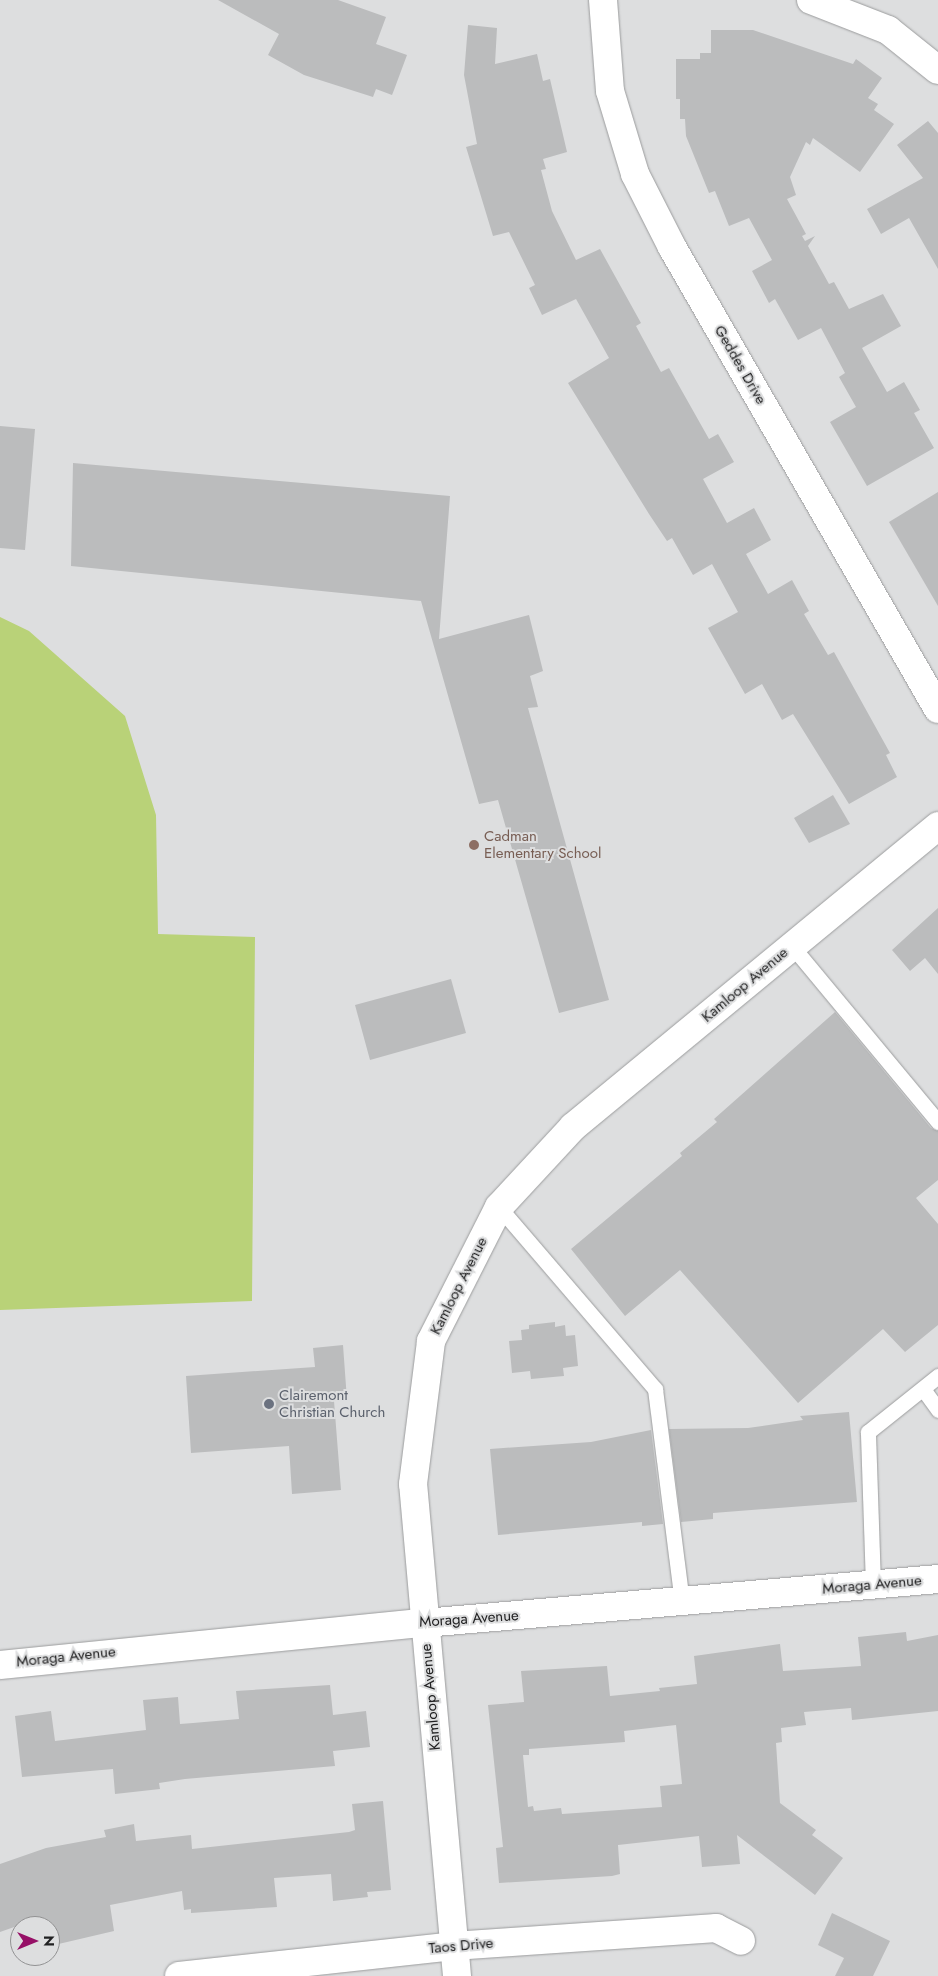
<!DOCTYPE html>
<style>
body{margin:0}
#map{position:relative;width:938px;height:1976px;overflow:hidden;background:#dddedf;font-family:Jost,sans-serif}
div>[style]{position:absolute}
[style*='--x']{left:calc(var(--x)*1px);top:calc(var(--y)*1px);width:calc(var(--w)*1px);rotate:calc(var(--a)*1deg)}
.green>*{inset:0;background:#b9d278}
.building>*{inset:0;background:#bbbcbd}
.roads{filter:drop-shadow(0 0 1px #9b9c9d) drop-shadow(0 0 1px #9b9c9d)}
.lane>*{height:15px;margin:-7.5px;padding:0 7.5px;transform-origin:7.5px;border-radius:7.5px;background:#fff}
.street>*{height:28px;margin:-14px;padding:0 14px;transform-origin:14px;border-radius:14px;background:#fff}
.secondary>*{height:28px;margin:-14px;padding:0 14px;transform-origin:14px;border-radius:14px;background:#fff}
.dots>*{width:14px;height:14px;translate:-50% -50%;box-sizing:border-box;border:2px solid #dddedf;border-radius:50%}
span{translate:-50% -50%;white-space:nowrap;text-align:center;line-height:1.15;-webkit-text-stroke:4px #dddedf;paint-order:stroke}
.street-label{font-size:15px;color:#212122}
.education-label{font-size:15px;color:#785e54}
.left{translate:0 -50%;text-align:left}
.worship-label{font-size:15px;color:#5b616d}
.north{position:absolute;left:10px;top:1916px;width:50px;height:50px;box-sizing:border-box;background:#dddedf;border:1px solid #929293;border-radius:50%;rotate:90deg;font-size:14px;font-weight:700;line-height:20px;text-align:center;color:#212122}
.north::after{content:'';display:block;margin:auto;width:18px;height:22px;background:#961067;clip-path:polygon(50% 0,100% 100%,50% 72%,0 100%)}
</style>
<div id="map">
<div class="green">
<i style="clip-path:polygon(0 617px,29px 631px,125px 716px,156px 815px,158px 934px,255px 937px,252px 1301px,0 1310px)"></i>
</div>
<div class="building">
<i style="clip-path:polygon(218px 0,338px 0,386px 17px,376px 44px,407px 55px,394px 90px,392px 95px,376px 89px,373px 97px,304px 75px,268px 55px,279px 34px)"></i>
<i style="clip-path:polygon(468px 25px,497px 28px,495px 64px,537px 54px,543px 81px,550px 79px,567px 152px,543px 159px,546px 169px,541px 170px,552px 211px,576px 260px,600px 249px,641px 323px,636px 326px,661px 372px,669px 368px,709px 439px,718px 434px,734px 462px,703px 479px,727px 523px,754px 508px,771px 540px,746px 554px,768px 594px,792px 580px,809px 611px,804px 614px,828px 655px,834px 652px,890px 753px,886px 755px,897px 777px,849px 804px,793px 714px,782px 720px,762px 684px,745px 694px,708px 628px,738px 612px,712px 564px,693px 575px,672px 538px,667px 541px,649px 514px,568px 383px,609px 358px,576px 299px,542px 315px,529px 288px,535px 285px,509px 232px,493px 236px,466px 147px,477px 144px,464px 75px)"></i>
<i style="clip-path:polygon(711px 30px,753px 30px,853px 64px,856px 59px,882px 78px,868px 98px,878px 104px,874px 110px,894px 124px,860px 172px,813px 138px,810px 145px,806px 142px,790px 177px,796px 195px,787px 199px,806px 234px,802px 236px,805px 241px,815px 236px,808px 246px,829px 284px,834px 282px,849px 309px,883px 294px,901px 326px,862px 348px,887px 392px,904px 382px,920px 410px,914px 413px,934px 448px,867px 486px,830px 422px,856px 407px,839px 377px,845px 373px,821px 328px,798px 340px,775px 299px,769px 303px,752px 271px,772px 260px,749px 218px,729px 226px,715px 191px,709px 193px,686px 136px,685px 119px,680px 119px,680px 99px,676px 99px,676px 59px,700px 59px,700px 53px,711px 53px)"></i>
<i style="clip-path:polygon(928px 121px,938px 133px,938px 269px,909px 218px,881px 234px,867px 209px,923px 178px,897px 145px)"></i>
<i style="clip-path:polygon(0 426px,35px 429px,25px 550px,0 548px)"></i>
<i style="clip-path:polygon(73px 463px,450px 496px,439px 639px,529px 615px,543px 671px,530px 676px,538px 707px,528px 708px,609px 1000px,559px 1013px,498px 800px,479px 804px,421px 601px,71px 566px)"></i>
<i style="clip-path:polygon(938px 492px,938px 606px,889px 522px)"></i>
<i style="clip-path:polygon(833px 795px,850px 824px,809px 843px,794px 818px)"></i>
<i style="clip-path:polygon(938px 908px,938px 974px,925px 958px,910px 971px,892px 950px)"></i>
<i style="clip-path:polygon(451px 979px,466px 1033px,370px 1060px,355px 1005px)"></i>
<i style="clip-path:polygon(835px 1012px,931px 1128px,938px 1131px,938px 1180px,916px 1198px,938px 1224px,938px 1325px,905px 1352px,883px 1329px,798px 1403px,680px 1270px,625px 1316px,571px 1249px,682px 1156px,680px 1153px,717px 1122px,714px 1119px)"></i>
<i style="clip-path:polygon(555px 1322px,555px 1327px,565px 1325px,566px 1336px,575px 1335px,578px 1366px,563px 1368px,564px 1376px,531px 1379px,530px 1371px,512px 1373px,509px 1341px,522px 1340px,521px 1330px,529px 1329px,529px 1325px)"></i>
<i style="clip-path:polygon(343px 1345px,347px 1400px,334px 1401px,341px 1490px,292px 1494px,289px 1446px,191px 1453px,186px 1376px,315px 1367px,313px 1348px)"></i>
<i style="clip-path:polygon(849px 1412px,857px 1502px,713px 1513px,713px 1519px,681px 1522px,669px 1429px,748px 1428px,803px 1420px,800px 1416px)"></i>
<i style="clip-path:polygon(651px 1430px,663px 1524px,642px 1526px,642px 1522px,498px 1535px,490px 1449px,591px 1442px)"></i>
<i style="clip-path:polygon(evenodd,906px 1632px,907px 1641px,938px 1635px,938px 1711px,852px 1720px,851px 1708px,804px 1712px,806px 1725px,781px 1728px,782px 1742px,776px 1743px,780px 1803px,816px 1830px,812px 1835px,843px 1858px,815px 1895px,737px 1835px,740px 1864px,702px 1867px,699px 1836px,618px 1845px,620px 1874px,612px 1876px,499px 1883px,496px 1848px,503px 1847px,488px 1705px,524px 1702px,521px 1671px,607px 1666px,610px 1696px,660px 1691px,659px 1688px,697px 1684px,694px 1656px,780px 1644px,783px 1671px,861px 1666px,858px 1637px,906px 1632px,676px 1725px,682px 1784px,660px 1786px,662px 1807px,562px 1814px,561px 1808px,534px 1811px,533px 1806px,528px 1807px,523px 1755px,529px 1755px,529px 1749px,625px 1742px,624px 1731px,676px 1725px)"></i>
<i style="clip-path:polygon(330px 1685px,333px 1715px,366px 1711px,370px 1747px,333px 1751px,335px 1766px,185px 1779px,159px 1783px,160px 1789px,115px 1794px,113px 1769px,22px 1777px,15px 1716px,51px 1711px,55px 1741px,146px 1730px,143px 1700px,178px 1697px,180px 1724px,193px 1723px,239px 1719px,236px 1691px)"></i>
<i style="clip-path:polygon(383px 1801px,391px 1890px,367px 1892px,368px 1897px,333px 1901px,331px 1874px,274px 1878px,277px 1907px,191px 1913px,191px 1909px,184px 1910px,182px 1891px,110px 1905px,114px 1931px,50px 1946px,50px 1926px,17px 1926px,0 1932px,0 1864px,46px 1848px,106px 1837px,104px 1830px,134px 1824px,136px 1841px,191px 1835px,192px 1849px,349px 1832px,355px 1830px,352px 1804px)"></i>
<i style="clip-path:polygon(832px 1913px,890px 1941px,873px 1976px,835px 1976px,844px 1958px,818px 1945px)"></i>
</div>
<div class="roads">
<div class="lane">
<i style="--x:792;--y:946;--w:229;--a:50.3"></i>
<i style="--x:499;--y:1207;--w:240;--a:49.4"></i>
<i style="--x:655;--y:1389;--w:216;--a:82.8"></i>
<i style="--x:923;--y:1389;--w:26;--a:54"></i>
<i style="--x:873;--y:1585;--w:153;--a:-91.9"></i>
<i style="--x:868;--y:1432;--w:90;--a:-38.7"></i>
</div>
<div class="street">
<i style="--x:811;--y:0;--w:83;--a:21.3"></i>
<i style="--x:888;--y:30;--w:64;--a:38.7"></i>
<i style="--x:179;--y:1976;--w:276;--a:-6.2"></i>
<i style="--x:453;--y:1946;--w:264;--a:-3.9"></i>
<i style="--x:716;--y:1928;--w:28;--a:27"></i>
</div>
<div class="secondary">
<i style="--x:603;--y:0;--w:91;--a:85.6"></i>
<i style="--x:610;--y:91;--w:87;--a:73.2"></i>
<i style="--x:635;--y:174;--w:82;--a:63.1"></i>
<i style="--x:672;--y:247;--w:533;--a:60.07"></i>
<i style="--x:0;--y:1665;--w:426;--a:-5.7"></i>
<i style="--x:424;--y:1623;--w:516;--a:-4.89"></i>
<i style="--x:457;--y:1976;--w:494;--a:-95.1"></i>
<i style="--x:413;--y:1484;--w:144;--a:-82.8"></i>
<i style="--x:431;--y:1341;--w:150;--a:-63.1"></i>
<i style="--x:499;--y:1207;--w:109;--a:-47.2"></i>
<i style="--x:573;--y:1127;--w:473;--a:-39.5"></i>
</div>
</div>
<div class="dots">
<i style="left:474px;top:845px;background:#8d6e63"></i>
<i style="left:269px;top:1404px;background:#6b7280"></i>
</div>
<div class="street-label">
<span style="left:740px;top:365px;rotate:60deg">Geddes Drive</span>
<span style="left:745px;top:985px;rotate:-40deg">Kamloop Avenue</span>
<span style="left:459px;top:1286px;rotate:-63deg">Kamloop Avenue</span>
<span style="left:872px;top:1585px;rotate:-5deg">Moraga Avenue</span>
<span style="left:469px;top:1619px;rotate:-4deg">Moraga Avenue</span>
<span style="left:66px;top:1657px;rotate:-6deg">Moraga Avenue</span>
<span style="left:431px;top:1697px;rotate:-95deg">Kamloop Avenue</span>
<span style="left:461px;top:1946px;rotate:-5deg">Taos Drive</span>
</div>
<div class="education-label">
<span class="left" style="left:484px;top:845px">Cadman<br>Elementary School</span>
</div>
<div class="worship-label">
<span class="left" style="left:279px;top:1404px">Clairemont<br>Christian Church</span>
</div>
<div class="north">N</div>
</div>
